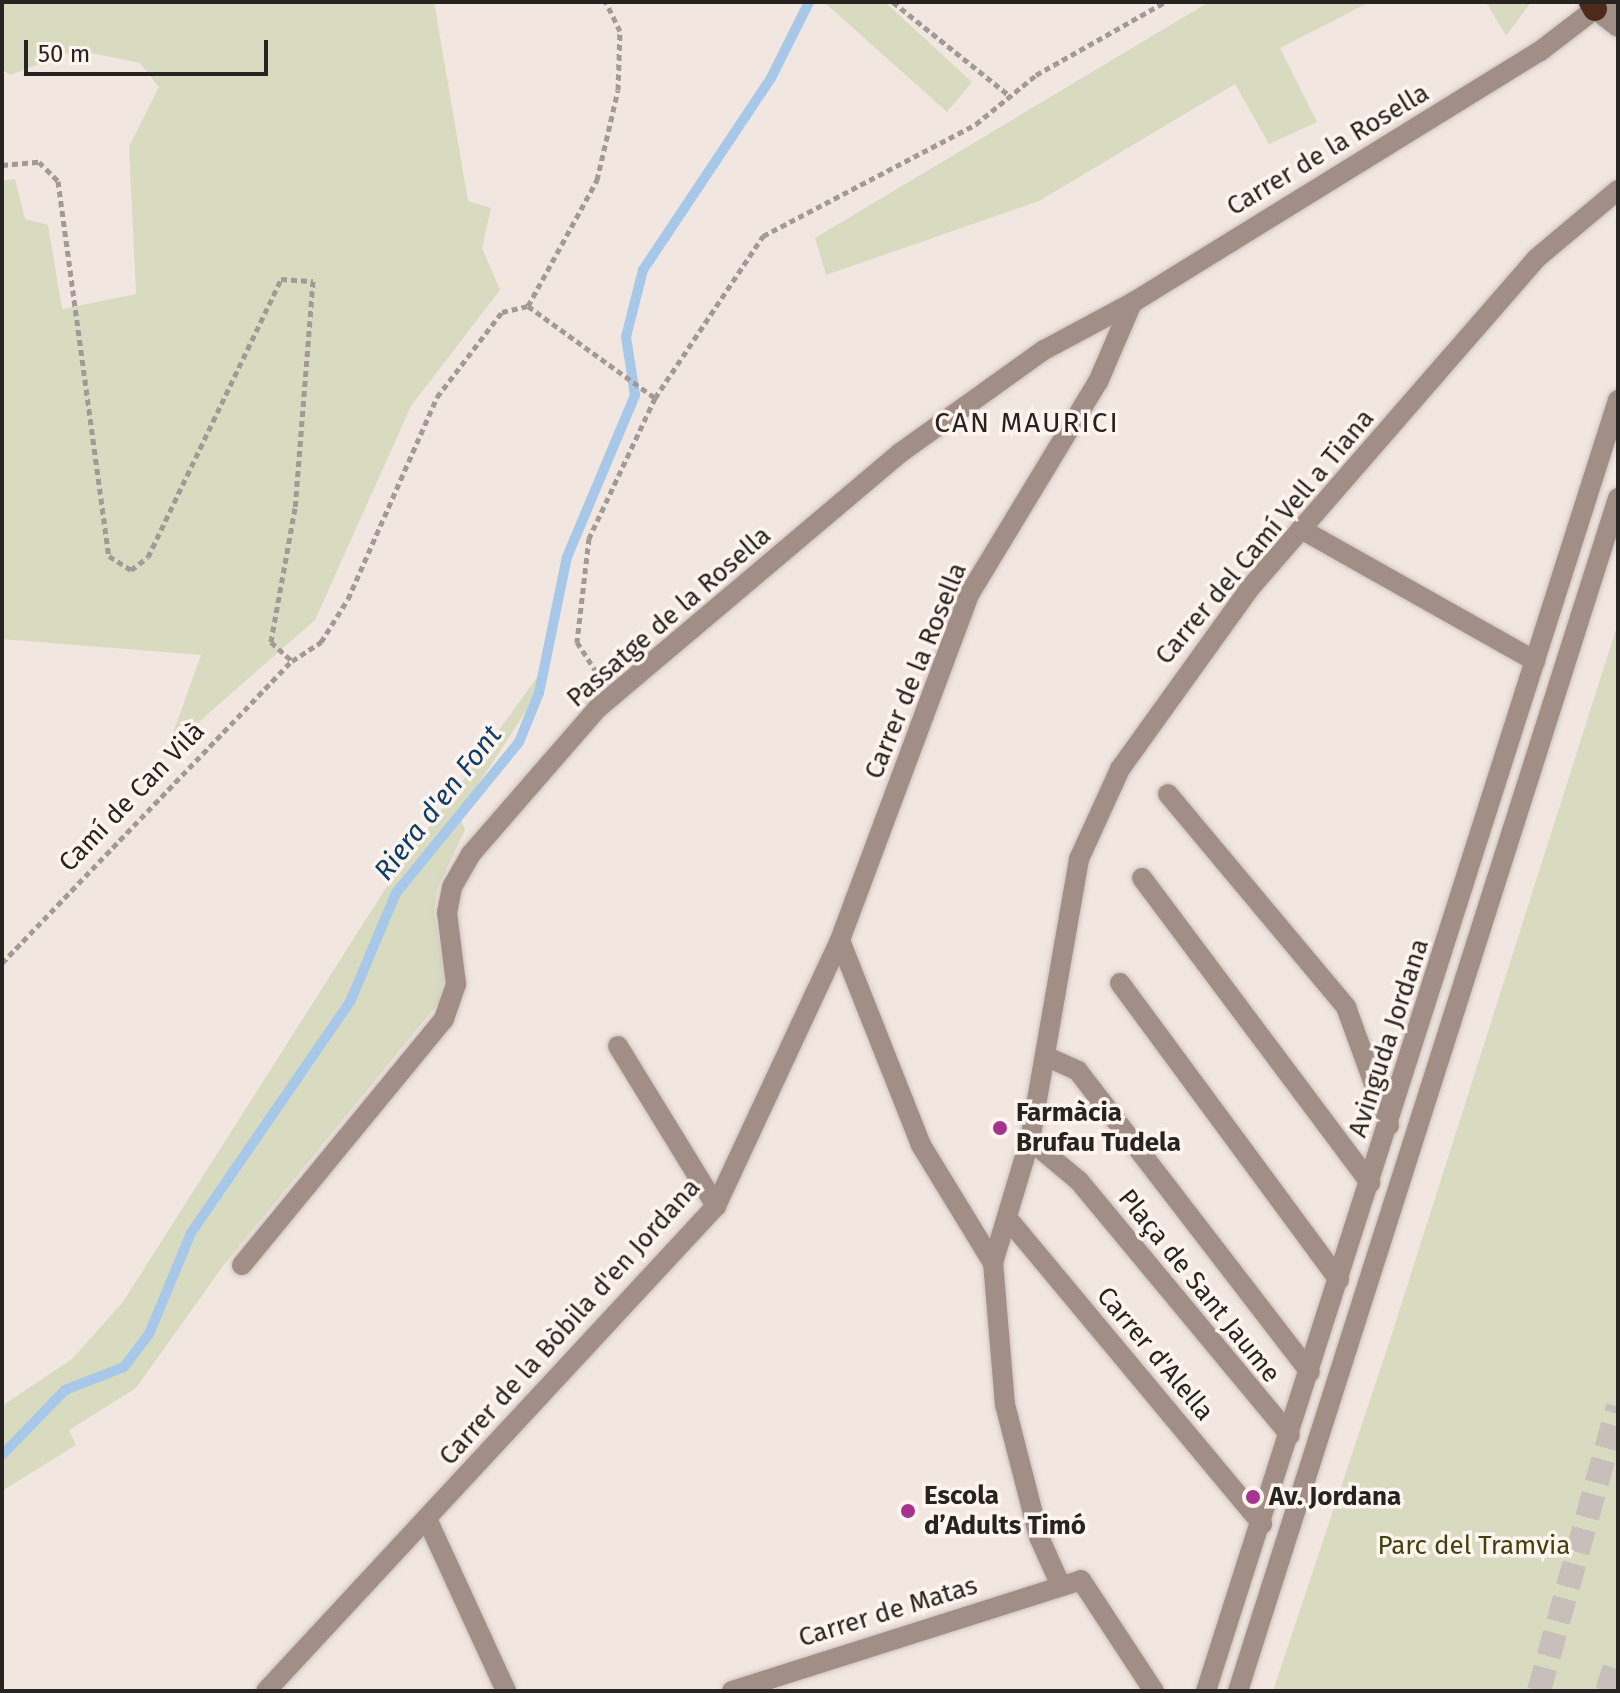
<!DOCTYPE html>
<meta charset="utf-8">
<style>
body{margin:0}
#map{position:relative;width:1620px;height:1693px;overflow:hidden;background:#f1e6e0;font-family:"Fira Sans",sans-serif}
div>[style]{position:absolute}
[style*='--x']{left:calc(var(--x)*1px);top:calc(var(--y)*1px);width:calc(var(--w)*1px);rotate:calc(var(--a)*1deg)}
.green>*{inset:0;background:#d8dbc0}
.stream>*{height:10px;margin:-5px;padding:0 5px;transform-origin:5px;border-radius:5px;background:#a7c8e9}
.highway-tunnel>*{height:24px;margin-top:-12px;transform-origin:0;background:repeating-linear-gradient(90deg,#c9bfba 0 24px,transparent 0 36px)}
.path>*{height:5px;margin-top:-2.5px;transform-origin:0;background:repeating-linear-gradient(90deg,#a29a96 0 6px,transparent 0 10px)}
.roads{filter:drop-shadow(0 0 2px #cdc3be) drop-shadow(0 0 2px #cdc3be)}
.street>*{height:20px;margin:-10px;padding:0 10px;transform-origin:10px;border-radius:10px;background:#a18e86}
.highway>*{height:24px;margin:-12px;padding:0 12px;transform-origin:12px;border-radius:12px;background:#4e2a1b}
.dots>*{width:22px;height:22px;translate:-50% -50%;box-sizing:border-box;border:4px solid #fff4ee;border-radius:50%}
span{translate:-50% -50%;white-space:nowrap;text-align:center;line-height:1.15;-webkit-text-stroke:7px #fff4ee;paint-order:stroke}
.street-label{font-size:26px;color:#272321}
.poi-label{font-size:26px;color:#272321;font-weight:700}
.left{translate:0 -50%;text-align:left}
.park-label{font-size:26px;color:#40430f}
.neighbourhood-label{font-size:28px;color:#272321;letter-spacing:2px}
.water-label{font-size:28px;color:#0c3e68;font-style:italic}
.frame{position:absolute;inset:0;border:4px solid #272321;pointer-events:none}
.scale{position:absolute;left:24px;top:40px;width:244px;height:36px;box-sizing:border-box;border:4px solid #272321;border-top:0;padding-left:10px;font-size:24px;line-height:28px;white-space:nowrap;color:#272321;-webkit-text-stroke:6px #fff4ee;paint-order:stroke}
</style>
<div id="map">
<div class="green">
<i style="clip-path:polygon(2px 2px,434px 2px,468px 201px,491px 208px,482px 248px,500px 290px,411px 406px,315px 620px,167px 750px,201px 655px,2px 639px,2px 181px,15px 179px,25px 219px,48px 225px,62px 309px,136px 294px,129px 147px,159px 87px,140px 63px,77px 50px,10px 75px,2px 69px)"></i>
<i style="clip-path:polygon(824px 2px,885px 2px,972px 82px,947px 112px)"></i>
<i style="clip-path:polygon(1209px 2px,1370px 2px,1280px 48px,1317px 122px,1269px 144px,1235px 84px,1039px 201px,826px 275px,815px 238px)"></i>
<i style="clip-path:polygon(1486px 2px,1531px 2px,1506px 36px)"></i>
<i style="clip-path:polygon(1618px 623px,1618px 1691px,1273px 1691px,1390px 1340px)"></i>
<i style="clip-path:polygon(543px 669px,530px 705px,459px 814px,465px 830px,437px 889px,434px 913px,445px 976px,440px 1001px,223px 1266px,136px 1388px,69px 1430px,76px 1445px,2px 1491px,2px 1406px,72px 1359px,123px 1302px,389px 883px)"></i>
</div>
<div class="stream">
<i style="--x:2;--y:1455;--w:91;--a:-45.9"></i>
<i style="--x:65;--y:1390;--w:63;--a:-21.3"></i>
<i style="--x:124;--y:1367;--w:41;--a:-52.9"></i>
<i style="--x:149;--y:1334;--w:109;--a:-67.4"></i>
<i style="--x:191;--y:1233;--w:280;--a:-55.5"></i>
<i style="--x:350;--y:1002;--w:118;--a:-67.1"></i>
<i style="--x:396;--y:893;--w:195;--a:-50.8"></i>
<i style="--x:519;--y:742;--w:53;--a:-67.8"></i>
<i style="--x:539;--y:693;--w:139;--a:-78.4"></i>
<i style="--x:567;--y:557;--w:176;--a:-67.2"></i>
<i style="--x:635;--y:395;--w:59;--a:-98.8"></i>
<i style="--x:626;--y:337;--w:69;--a:-75.8"></i>
<i style="--x:643;--y:270;--w:231;--a:-56.3"></i>
<i style="--x:771;--y:78;--w:85;--a:-63.4"></i>
</div>
<div class="highway-tunnel">
<i style="--x:1539;--y:1691;--w:295;--a:-74.5"></i>
<i style="--x:1607;--y:1691;--w:35;--a:-72"></i>
</div>
<div class="path">
<i style="--x:893;--y:2;--w:150;--a:38.8"></i>
<i style="--x:2;--y:165;--w:37;--a:-5"></i>
<i style="--x:39;--y:162;--w:27;--a:45"></i>
<i style="--x:58;--y:181;--w:378;--a:82.3"></i>
<i style="--x:109;--y:556;--w:26;--a:32"></i>
<i style="--x:131;--y:570;--w:21;--a:-37"></i>
<i style="--x:148;--y:557;--w:308;--a:-64.4"></i>
<i style="--x:281;--y:279;--w:32;--a:4"></i>
<i style="--x:313;--y:281;--w:228;--a:94.5"></i>
<i style="--x:295;--y:508;--w:136;--a:100.2"></i>
<i style="--x:271;--y:642;--w:28;--a:42"></i>
<i style="--x:292;--y:661;--w:35;--a:-33"></i>
<i style="--x:321;--y:642;--w:51;--a:-57.9"></i>
<i style="--x:348;--y:599;--w:221;--a:-66.2"></i>
<i style="--x:437;--y:397;--w:107;--a:-52.6"></i>
<i style="--x:502;--y:312;--w:27;--a:-13"></i>
<i style="--x:528;--y:306;--w:157;--a:35.9"></i>
<i style="--x:655;--y:398;--w:155;--a:115.2"></i>
<i style="--x:589;--y:538;--w:105;--a:96.6"></i>
<i style="--x:577;--y:642;--w:40;--a:57.1"></i>
<i style="--x:528;--y:306;--w:144;--a:-61.3"></i>
<i style="--x:597;--y:180;--w:92;--a:-76.9"></i>
<i style="--x:618;--y:90;--w:59;--a:-88.1"></i>
<i style="--x:620;--y:31;--w:32;--a:-116"></i>
<i style="--x:655;--y:398;--w:195;--a:-56.3"></i>
<i style="--x:763;--y:236;--w:241;--a:-27.7"></i>
<i style="--x:976;--y:124;--w:77;--a:-39.2"></i>
<i style="--x:1036;--y:75;--w:148;--a:-29.5"></i>
<i style="--x:2;--y:963;--w:419;--a:-46.2"></i>
</div>
<div class="roads">
<div class="street">
<i style="--x:1595;--y:9;--w:29;--a:38"></i>
<i style="--x:1301;--y:529;--w:269;--a:29.4"></i>
<i style="--x:1168;--y:794;--w:278;--a:50.1"></i>
<i style="--x:1346;--y:1007;--w:126;--a:70"></i>
<i style="--x:1142;--y:878;--w:381;--a:53.2"></i>
<i style="--x:1120;--y:983;--w:369;--a:53.6"></i>
<i style="--x:618;--y:1046;--w:188;--a:58.5"></i>
<i style="--x:1047;--y:1057;--w:34;--a:24"></i>
<i style="--x:1078;--y:1071;--w:380;--a:52.4"></i>
<i style="--x:1030;--y:1140;--w:64;--a:39.9"></i>
<i style="--x:1079;--y:1181;--w:330;--a:50.3"></i>
<i style="--x:1008;--y:1219;--w:397;--a:50.2"></i>
<i style="--x:993;--y:1263;--w:138;--a:-121.4"></i>
<i style="--x:921;--y:1145;--w:220;--a:-111.6"></i>
<i style="--x:840;--y:940;--w:371;--a:-69.5"></i>
<i style="--x:970;--y:593;--w:247;--a:-58.8"></i>
<i style="--x:1098;--y:382;--w:86;--a:-66.7"></i>
<i style="--x:1132;--y:303;--w:478;--a:-31.7"></i>
<i style="--x:1539;--y:52;--w:71;--a:-37.5"></i>
<i style="--x:1595;--y:9;--w:23;--a:-7"></i>
<i style="--x:242;--y:1265;--w:318;--a:-50.6"></i>
<i style="--x:444;--y:1019;--w:37;--a:-71"></i>
<i style="--x:456;--y:984;--w:72;--a:-97.2"></i>
<i style="--x:447;--y:913;--w:26;--a:-79"></i>
<i style="--x:452;--y:887;--w:38;--a:-60"></i>
<i style="--x:471;--y:854;--w:192;--a:-49"></i>
<i style="--x:597;--y:709;--w:397;--a:-40.2"></i>
<i style="--x:900;--y:453;--w:177;--a:-35.6"></i>
<i style="--x:1044;--y:350;--w:100;--a:-28.1"></i>
<i style="--x:427;--y:1519;--w:189;--a:65.3"></i>
<i style="--x:1061;--y:1586;--w:54;--a:-114.2"></i>
<i style="--x:1039;--y:1537;--w:136;--a:-104.4"></i>
<i style="--x:1005;--y:1405;--w:143;--a:-94.8"></i>
<i style="--x:993;--y:1263;--w:128;--a:-73.3"></i>
<i style="--x:1030;--y:1140;--w:285;--a:-80.1"></i>
<i style="--x:1079;--y:859;--w:99;--a:-65.5"></i>
<i style="--x:1120;--y:769;--w:223;--a:-54.3"></i>
<i style="--x:1250;--y:588;--w:437;--a:-49"></i>
<i style="--x:1537;--y:258;--w:106;--a:-40"></i>
<i style="--x:266;--y:1691;--w:662;--a:-47.14"></i>
<i style="--x:716;--y:1206;--w:293;--a:-65"></i>
<i style="--x:732;--y:1691;--w:366;--a:-17.6"></i>
<i style="--x:1081;--y:1580;--w:133;--a:56.7"></i>
<i style="--x:1206;--y:1691;--w:1355;--a:-72.3"></i>
<i style="--x:1238;--y:1691;--w:1252;--a:-72.33"></i>
</div>
<div class="highway">
<i style="--x:1591;--y:2;--w:8;--a:60"></i>
</div>
</div>
<div class="dots">
<i style="left:1000px;top:1128px;background:#a6348f"></i>
<i style="left:1253px;top:1497px;background:#a6348f"></i>
<i style="left:908px;top:1511px;background:#a6348f"></i>
</div>
<div class="street-label">
<span style="left:1328px;top:150px;rotate:-31deg">Carrer de la Rosella</span>
<span style="left:1265px;top:537px;rotate:-50deg">Carrer del Camí Vell a Tiana</span>
<span style="left:669px;top:617px;rotate:-41deg">Passatge de la Rosella</span>
<span style="left:916px;top:671px;rotate:-68deg">Carrer de la Rosella</span>
<span style="left:132px;top:797px;rotate:-46deg">Camí de Can Vilà</span>
<span style="left:1389px;top:1038px;rotate:-72deg">Avinguda Jordana</span>
<span style="left:1199px;top:1286px;rotate:51deg">Plaça de Sant Jaume</span>
<span style="left:570px;top:1322px;rotate:-48deg">Carrer de la Bòbila d'en Jordana</span>
<span style="left:1155px;top:1354px;rotate:50deg">Carrer d'Alella</span>
<span style="left:888px;top:1612px;rotate:-17deg">Carrer de Matas</span>
</div>
<div class="poi-label">
<span class="left" style="left:1016px;top:1128px">Farmàcia<br>Brufau Tudela</span>
<span class="left" style="left:924px;top:1511px">Escola<br>d’Adults Timó</span>
<span class="left" style="left:1269px;top:1497px">Av. Jordana</span>
</div>
<div class="park-label">
<span style="left:1474px;top:1546px">Parc del Tramvia</span>
</div>
<div class="neighbourhood-label">
<span style="left:1027px;top:423px">CAN MAURICI</span>
</div>
<div class="water-label">
<span style="left:438px;top:803px;rotate:-52deg">Riera d'en Font</span>
</div>
<div class="frame"></div>
<div class="scale">50 m</div>
</div>
